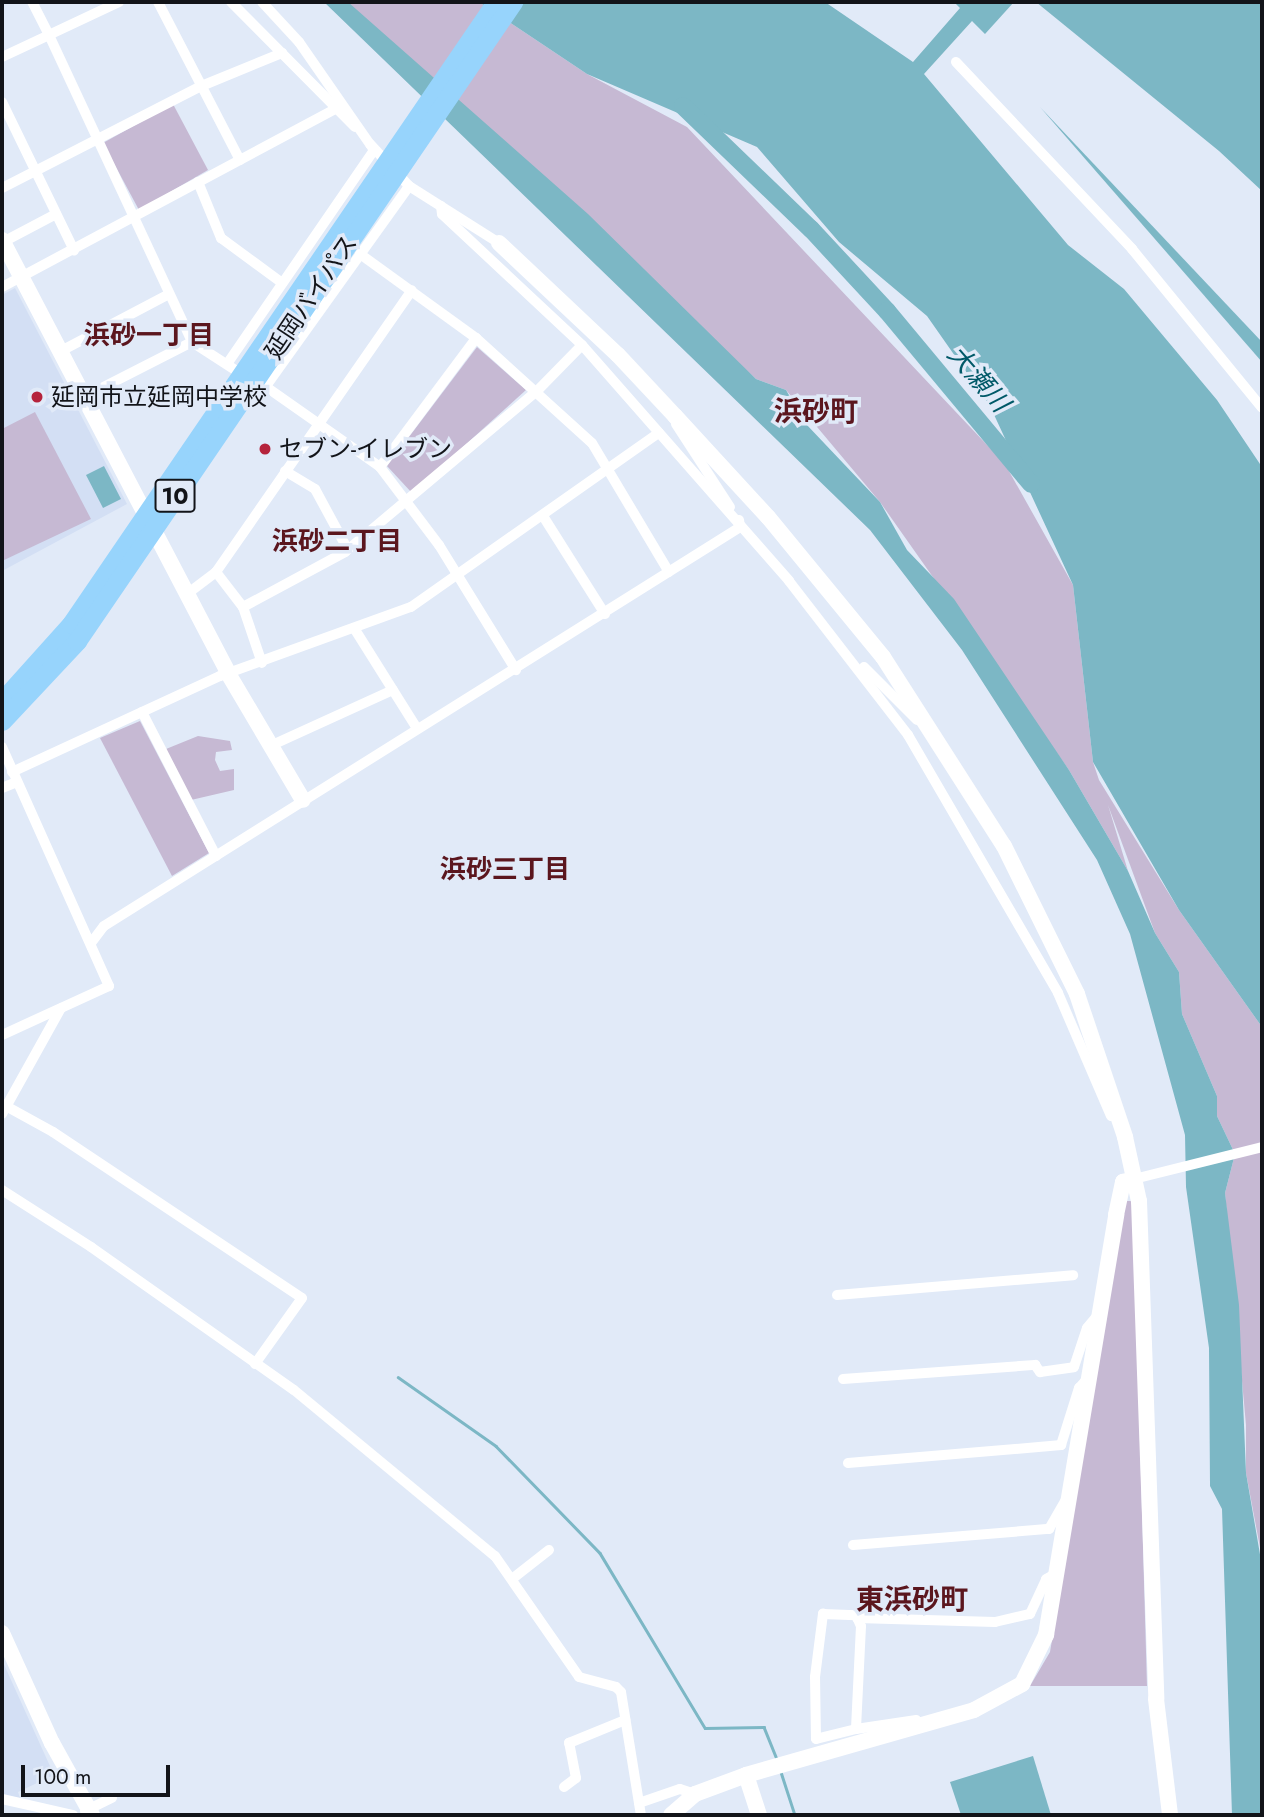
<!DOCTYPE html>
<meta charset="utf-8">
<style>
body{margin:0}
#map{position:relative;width:1264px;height:1817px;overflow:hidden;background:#e1eaf8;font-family:Jost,"Noto Sans JP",sans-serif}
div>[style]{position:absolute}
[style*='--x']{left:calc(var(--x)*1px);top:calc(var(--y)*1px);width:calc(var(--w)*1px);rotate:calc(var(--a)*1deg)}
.built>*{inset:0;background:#d3dff4}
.green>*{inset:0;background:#c6b9d3}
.water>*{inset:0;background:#7cb7c5}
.stream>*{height:2.5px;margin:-1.25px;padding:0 1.25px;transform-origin:1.25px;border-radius:1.25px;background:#7cb7c5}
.river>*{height:18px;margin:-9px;padding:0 9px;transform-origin:9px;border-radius:9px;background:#7cb7c5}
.street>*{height:10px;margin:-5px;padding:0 5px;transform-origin:5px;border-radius:5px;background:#fff}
.secondary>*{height:16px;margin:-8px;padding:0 8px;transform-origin:8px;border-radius:8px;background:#fff}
.highway>*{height:19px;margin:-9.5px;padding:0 9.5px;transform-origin:9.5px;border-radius:9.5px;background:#97d4fc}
.dots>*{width:19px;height:19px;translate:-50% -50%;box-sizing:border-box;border:4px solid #e1eaf8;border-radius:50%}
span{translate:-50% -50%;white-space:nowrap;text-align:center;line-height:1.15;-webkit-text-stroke:7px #e1eaf8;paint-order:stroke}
.shield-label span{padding:2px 5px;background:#e1eaf8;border:2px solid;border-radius:5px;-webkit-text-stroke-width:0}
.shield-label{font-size:23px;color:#121419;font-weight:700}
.street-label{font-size:24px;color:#121419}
.poi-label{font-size:24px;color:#121419}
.left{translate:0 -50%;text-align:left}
.neighbourhood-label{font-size:26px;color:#5b161e;font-weight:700}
.water-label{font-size:26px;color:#005968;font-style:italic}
.quarter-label{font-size:28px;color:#5b161e;font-weight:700}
.frame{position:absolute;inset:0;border:4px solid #121419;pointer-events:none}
.scale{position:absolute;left:21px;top:1765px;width:149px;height:32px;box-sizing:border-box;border:4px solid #121419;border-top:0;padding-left:9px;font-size:21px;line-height:24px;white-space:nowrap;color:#121419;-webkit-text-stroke:5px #e1eaf8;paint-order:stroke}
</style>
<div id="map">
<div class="built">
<i style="clip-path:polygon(15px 288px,127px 504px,2px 571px,2px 295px)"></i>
<i style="clip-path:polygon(2px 1660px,54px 1775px,18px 1792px,20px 1798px,2px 1795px)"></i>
</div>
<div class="green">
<i style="clip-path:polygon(347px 2px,479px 2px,587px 74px,687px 127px,1005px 464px,1073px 585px,1093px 762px,1099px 780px,1179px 910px,1262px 1027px,1262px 1558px,1246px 1473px,1246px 1425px,1225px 1193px,1235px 1154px,1217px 1116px,1217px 1096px,1182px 1014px,1179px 972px,1155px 933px,1108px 805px,1128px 871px,1069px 770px,880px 502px,786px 390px,756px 379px)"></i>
<i style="clip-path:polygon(173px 104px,208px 170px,139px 210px,103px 143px)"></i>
<i style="clip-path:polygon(477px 347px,526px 390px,412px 493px,387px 466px)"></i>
<i style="clip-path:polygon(35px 412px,91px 519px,2px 561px,2px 429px)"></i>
<i style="clip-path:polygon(140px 721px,209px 853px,172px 876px,100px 738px)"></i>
<i style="clip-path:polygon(198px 736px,230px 741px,232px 750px,216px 752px,215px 760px,220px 771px,234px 769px,234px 790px,191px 800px,166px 749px)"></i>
<i style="clip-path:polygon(1126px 1201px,1133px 1201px,1147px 1686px,1030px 1686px,1050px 1652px)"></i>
</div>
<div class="water">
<i style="clip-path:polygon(324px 2px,348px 2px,588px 214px,756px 379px,786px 390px,806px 424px,880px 502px,907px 550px,954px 599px,1069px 770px,1128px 871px,1155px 933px,1179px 972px,1182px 1014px,1217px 1096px,1217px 1116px,1235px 1154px,1225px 1193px,1239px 1305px,1246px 1473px,1262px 1566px,1262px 1815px,1232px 1815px,1222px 1509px,1210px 1486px,1209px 1348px,1186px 1187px,1185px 1135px,1130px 934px,1097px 860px,962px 650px,870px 530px)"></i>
<i style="clip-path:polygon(479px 2px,825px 2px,913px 62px,960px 8px,954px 2px,1014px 2px,985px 34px,972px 21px,924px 74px,1068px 245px,1124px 289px,1217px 400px,1262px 467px,1262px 1027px,1179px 910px,1093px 762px,1073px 585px,990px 406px,927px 316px,839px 242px,757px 147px,587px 74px)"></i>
<i style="clip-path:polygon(1036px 2px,1262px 2px,1262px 191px,1219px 151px)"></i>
<i style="clip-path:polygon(1040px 107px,1262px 342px,1262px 362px)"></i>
<i style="clip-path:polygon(104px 466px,121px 499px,103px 508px,86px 475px)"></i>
<i style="clip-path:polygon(1033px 1756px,1051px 1815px,961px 1815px,950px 1782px)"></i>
</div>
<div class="stream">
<i style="--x:398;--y:1377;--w:120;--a:35.1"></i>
<i style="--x:496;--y:1446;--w:149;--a:45.8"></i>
<i style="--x:600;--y:1553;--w:204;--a:59"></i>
<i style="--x:705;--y:1728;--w:59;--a:-1"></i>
<i style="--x:764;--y:1727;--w:35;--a:68"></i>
<i style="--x:781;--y:1772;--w:45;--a:72"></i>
</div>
<div class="river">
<i style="--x:683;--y:106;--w:178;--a:43.9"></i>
<i style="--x:811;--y:229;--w:112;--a:47.2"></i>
<i style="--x:887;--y:311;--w:225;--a:50.2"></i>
</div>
<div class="street">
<i style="--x:119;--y:2;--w:77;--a:154.8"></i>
<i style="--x:49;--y:35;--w:339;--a:65"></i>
<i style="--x:192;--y:342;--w:57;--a:32.9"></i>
<i style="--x:158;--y:2;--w:178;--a:62.6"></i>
<i style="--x:231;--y:2;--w:176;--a:45.2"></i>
<i style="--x:2;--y:57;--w:52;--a:-25.1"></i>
<i style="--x:49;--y:35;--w:37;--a:-117"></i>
<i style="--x:956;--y:62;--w:257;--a:46.7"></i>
<i style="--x:1132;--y:249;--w:205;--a:50.7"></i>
<i style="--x:2;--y:102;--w:165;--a:64.1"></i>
<i style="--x:370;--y:144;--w:57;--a:47.1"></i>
<i style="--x:409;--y:186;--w:107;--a:32.3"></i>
<i style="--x:198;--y:182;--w:61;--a:67.7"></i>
<i style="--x:221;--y:238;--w:76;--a:36.4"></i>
<i style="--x:2;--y:188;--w:221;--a:-27.1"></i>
<i style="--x:199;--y:87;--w:90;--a:-22.3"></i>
<i style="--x:441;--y:206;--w:8;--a:83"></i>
<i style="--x:442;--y:214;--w:192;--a:43.1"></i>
<i style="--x:582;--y:345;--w:314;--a:48.7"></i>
<i style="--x:789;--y:581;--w:195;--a:52.3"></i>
<i style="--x:908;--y:735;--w:298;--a:59.8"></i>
<i style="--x:1058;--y:993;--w:134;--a:66.7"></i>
<i style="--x:3;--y:242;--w:60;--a:-27.8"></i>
<i style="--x:360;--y:254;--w:143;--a:35.9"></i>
<i style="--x:476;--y:338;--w:156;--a:42.2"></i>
<i style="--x:592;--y:443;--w:150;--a:59.2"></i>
<i style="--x:2;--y:287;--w:378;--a:-28.1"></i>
<i style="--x:61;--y:351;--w:122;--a:-27.8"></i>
<i style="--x:227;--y:364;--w:260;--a:-55.5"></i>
<i style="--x:374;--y:150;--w:131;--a:-124.8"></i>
<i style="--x:299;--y:42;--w:54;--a:-132.8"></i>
<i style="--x:255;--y:379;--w:153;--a:35.1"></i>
<i style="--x:380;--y:467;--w:98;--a:52.9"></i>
<i style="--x:439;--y:545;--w:147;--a:58.4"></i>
<i style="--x:266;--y:386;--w:246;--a:-54.4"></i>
<i style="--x:84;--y:397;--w:121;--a:-27"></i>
<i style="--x:676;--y:424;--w:99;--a:57"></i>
<i style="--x:380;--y:467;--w:161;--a:-53.3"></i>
<i style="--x:285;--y:471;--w:35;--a:31"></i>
<i style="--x:315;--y:489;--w:69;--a:61.6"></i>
<i style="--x:543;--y:516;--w:116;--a:57.7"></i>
<i style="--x:216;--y:572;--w:44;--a:52.4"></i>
<i style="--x:243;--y:607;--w:59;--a:71.3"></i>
<i style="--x:187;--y:594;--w:36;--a:-37"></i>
<i style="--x:216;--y:572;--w:343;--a:-55.2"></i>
<i style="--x:243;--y:607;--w:116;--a:-28.3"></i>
<i style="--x:345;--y:552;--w:251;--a:-40"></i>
<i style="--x:537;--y:391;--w:64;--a:-45.6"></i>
<i style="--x:354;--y:628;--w:117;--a:57.9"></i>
<i style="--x:864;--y:667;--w:75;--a:45"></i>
<i style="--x:142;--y:712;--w:162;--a:62.8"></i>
<i style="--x:270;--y:746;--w:135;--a:-24.5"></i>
<i style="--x:2;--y:747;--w:262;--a:65.9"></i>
<i style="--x:109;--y:986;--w:118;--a:155.4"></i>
<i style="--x:12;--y:772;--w:229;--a:-24.8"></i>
<i style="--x:220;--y:676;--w:203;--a:-19.9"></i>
<i style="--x:411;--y:607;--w:303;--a:-35.1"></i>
<i style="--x:2;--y:788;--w:16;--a:-22"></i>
<i style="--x:91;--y:943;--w:21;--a:-53"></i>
<i style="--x:104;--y:926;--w:751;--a:-32.1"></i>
<i style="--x:740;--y:527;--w:7;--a:-98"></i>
<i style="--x:2;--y:1104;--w:58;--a:28.8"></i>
<i style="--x:53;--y:1132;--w:299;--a:33.7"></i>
<i style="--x:302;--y:1298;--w:81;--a:125.5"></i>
<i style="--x:2;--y:1114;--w:121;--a:-60.9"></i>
<i style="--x:1134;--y:1179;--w:132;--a:-14"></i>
<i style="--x:2;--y:1190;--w:106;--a:32.6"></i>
<i style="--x:91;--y:1247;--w:248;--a:35.2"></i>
<i style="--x:294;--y:1390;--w:261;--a:39.6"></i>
<i style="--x:495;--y:1556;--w:147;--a:55.2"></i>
<i style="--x:579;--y:1677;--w:38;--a:15"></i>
<i style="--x:616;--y:1687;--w:7;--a:45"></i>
<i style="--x:621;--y:1692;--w:125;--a:80.8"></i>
<i style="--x:837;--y:1295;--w:237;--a:-4.8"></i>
<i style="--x:843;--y:1379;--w:193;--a:-4.2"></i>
<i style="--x:1035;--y:1365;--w:9;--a:54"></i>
<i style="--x:1040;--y:1372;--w:34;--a:-8"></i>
<i style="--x:1074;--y:1367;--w:41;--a:-71.6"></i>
<i style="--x:1087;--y:1328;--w:16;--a:-50"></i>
<i style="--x:848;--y:1463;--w:214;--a:-4.8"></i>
<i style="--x:1061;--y:1445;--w:60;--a:-72.5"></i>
<i style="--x:1079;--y:1388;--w:15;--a:-48"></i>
<i style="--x:853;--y:1545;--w:197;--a:-4.7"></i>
<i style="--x:1049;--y:1529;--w:38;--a:-60"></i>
<i style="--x:512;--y:1579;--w:47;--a:-38.1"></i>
<i style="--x:857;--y:1618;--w:138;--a:1.7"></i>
<i style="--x:995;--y:1622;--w:36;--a:-13"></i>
<i style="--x:1030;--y:1614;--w:38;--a:-65"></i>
<i style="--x:1046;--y:1579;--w:13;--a:-29"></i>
<i style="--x:856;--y:1729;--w:41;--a:166"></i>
<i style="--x:816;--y:1739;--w:62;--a:-90.9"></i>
<i style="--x:815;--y:1677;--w:64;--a:-82.8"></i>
<i style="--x:823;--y:1614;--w:33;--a:2"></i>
<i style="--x:856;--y:1615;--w:12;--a:66"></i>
<i style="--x:861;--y:1626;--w:103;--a:92.8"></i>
<i style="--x:856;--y:1729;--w:61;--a:-8.5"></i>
<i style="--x:564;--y:1787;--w:15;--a:-37"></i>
<i style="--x:576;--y:1778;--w:36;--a:-101"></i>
<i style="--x:569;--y:1743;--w:61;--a:-22.3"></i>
<i style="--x:2;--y:1799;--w:73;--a:12.7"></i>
<i style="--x:639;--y:1803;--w:43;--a:-18.9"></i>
<i style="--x:680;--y:1789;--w:16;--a:18"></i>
<i style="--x:85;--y:1811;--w:30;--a:-26"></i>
</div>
<div class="secondary">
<i style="--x:2;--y:240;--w:491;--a:62.4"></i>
<i style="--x:229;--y:675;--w:145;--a:59.4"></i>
<i style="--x:499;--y:243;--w:163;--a:43.3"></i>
<i style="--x:618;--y:355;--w:83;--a:46.9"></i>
<i style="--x:675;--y:416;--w:137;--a:47.4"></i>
<i style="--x:768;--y:517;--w:181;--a:50.6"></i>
<i style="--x:883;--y:657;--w:224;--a:57.4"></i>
<i style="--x:1004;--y:846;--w:165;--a:63.7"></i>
<i style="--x:1077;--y:994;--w:151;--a:71.4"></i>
<i style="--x:1125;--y:1137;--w:66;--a:77.7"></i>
<i style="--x:1139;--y:1201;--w:498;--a:88"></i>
<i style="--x:1156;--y:1699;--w:117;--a:83.1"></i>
<i style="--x:2;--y:1633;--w:121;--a:65.6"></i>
<i style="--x:52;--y:1743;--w:82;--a:60.9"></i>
<i style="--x:746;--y:1775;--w:42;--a:72"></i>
<i style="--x:671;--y:1815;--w:32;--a:-41"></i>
<i style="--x:695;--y:1794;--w:54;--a:-20.4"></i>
<i style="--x:746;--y:1775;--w:237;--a:-15.9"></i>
<i style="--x:974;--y:1710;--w:55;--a:-28.4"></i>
<i style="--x:1022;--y:1684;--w:55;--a:-63.9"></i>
<i style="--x:1046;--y:1635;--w:426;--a:-80.5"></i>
<i style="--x:1116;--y:1215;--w:34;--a:-78"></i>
<i style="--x:1123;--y:1182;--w:11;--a:-15"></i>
</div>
<div class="highway">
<i style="--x:2;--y:701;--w:103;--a:-48.1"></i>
<i style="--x:71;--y:624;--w:753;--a:-55.66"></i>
<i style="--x:2;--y:721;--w:110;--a:-46.8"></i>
<i style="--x:77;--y:641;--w:774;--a:-55.69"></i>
</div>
<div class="dots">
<i style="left:37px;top:397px;background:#b5233c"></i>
<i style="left:265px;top:449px;background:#b5233c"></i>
</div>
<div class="shield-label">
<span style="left:175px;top:496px">10</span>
</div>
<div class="street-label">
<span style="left:311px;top:297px;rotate:-56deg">延岡バイパス</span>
</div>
<div class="poi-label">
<span class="left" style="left:51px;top:397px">延岡市立延岡中学校</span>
<span class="left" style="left:279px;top:449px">セブン-イレブン</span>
</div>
<div class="neighbourhood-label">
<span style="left:149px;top:336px">浜砂一丁目</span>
<span style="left:337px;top:542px">浜砂二丁目</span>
<span style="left:505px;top:870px">浜砂三丁目</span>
</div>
<div class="water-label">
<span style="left:978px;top:379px;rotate:49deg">大瀬川</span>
</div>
<div class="quarter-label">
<span style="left:816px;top:412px">浜砂町</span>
<span style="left:912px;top:1600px">東浜砂町</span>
</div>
<div class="frame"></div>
<div class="scale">100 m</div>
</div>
